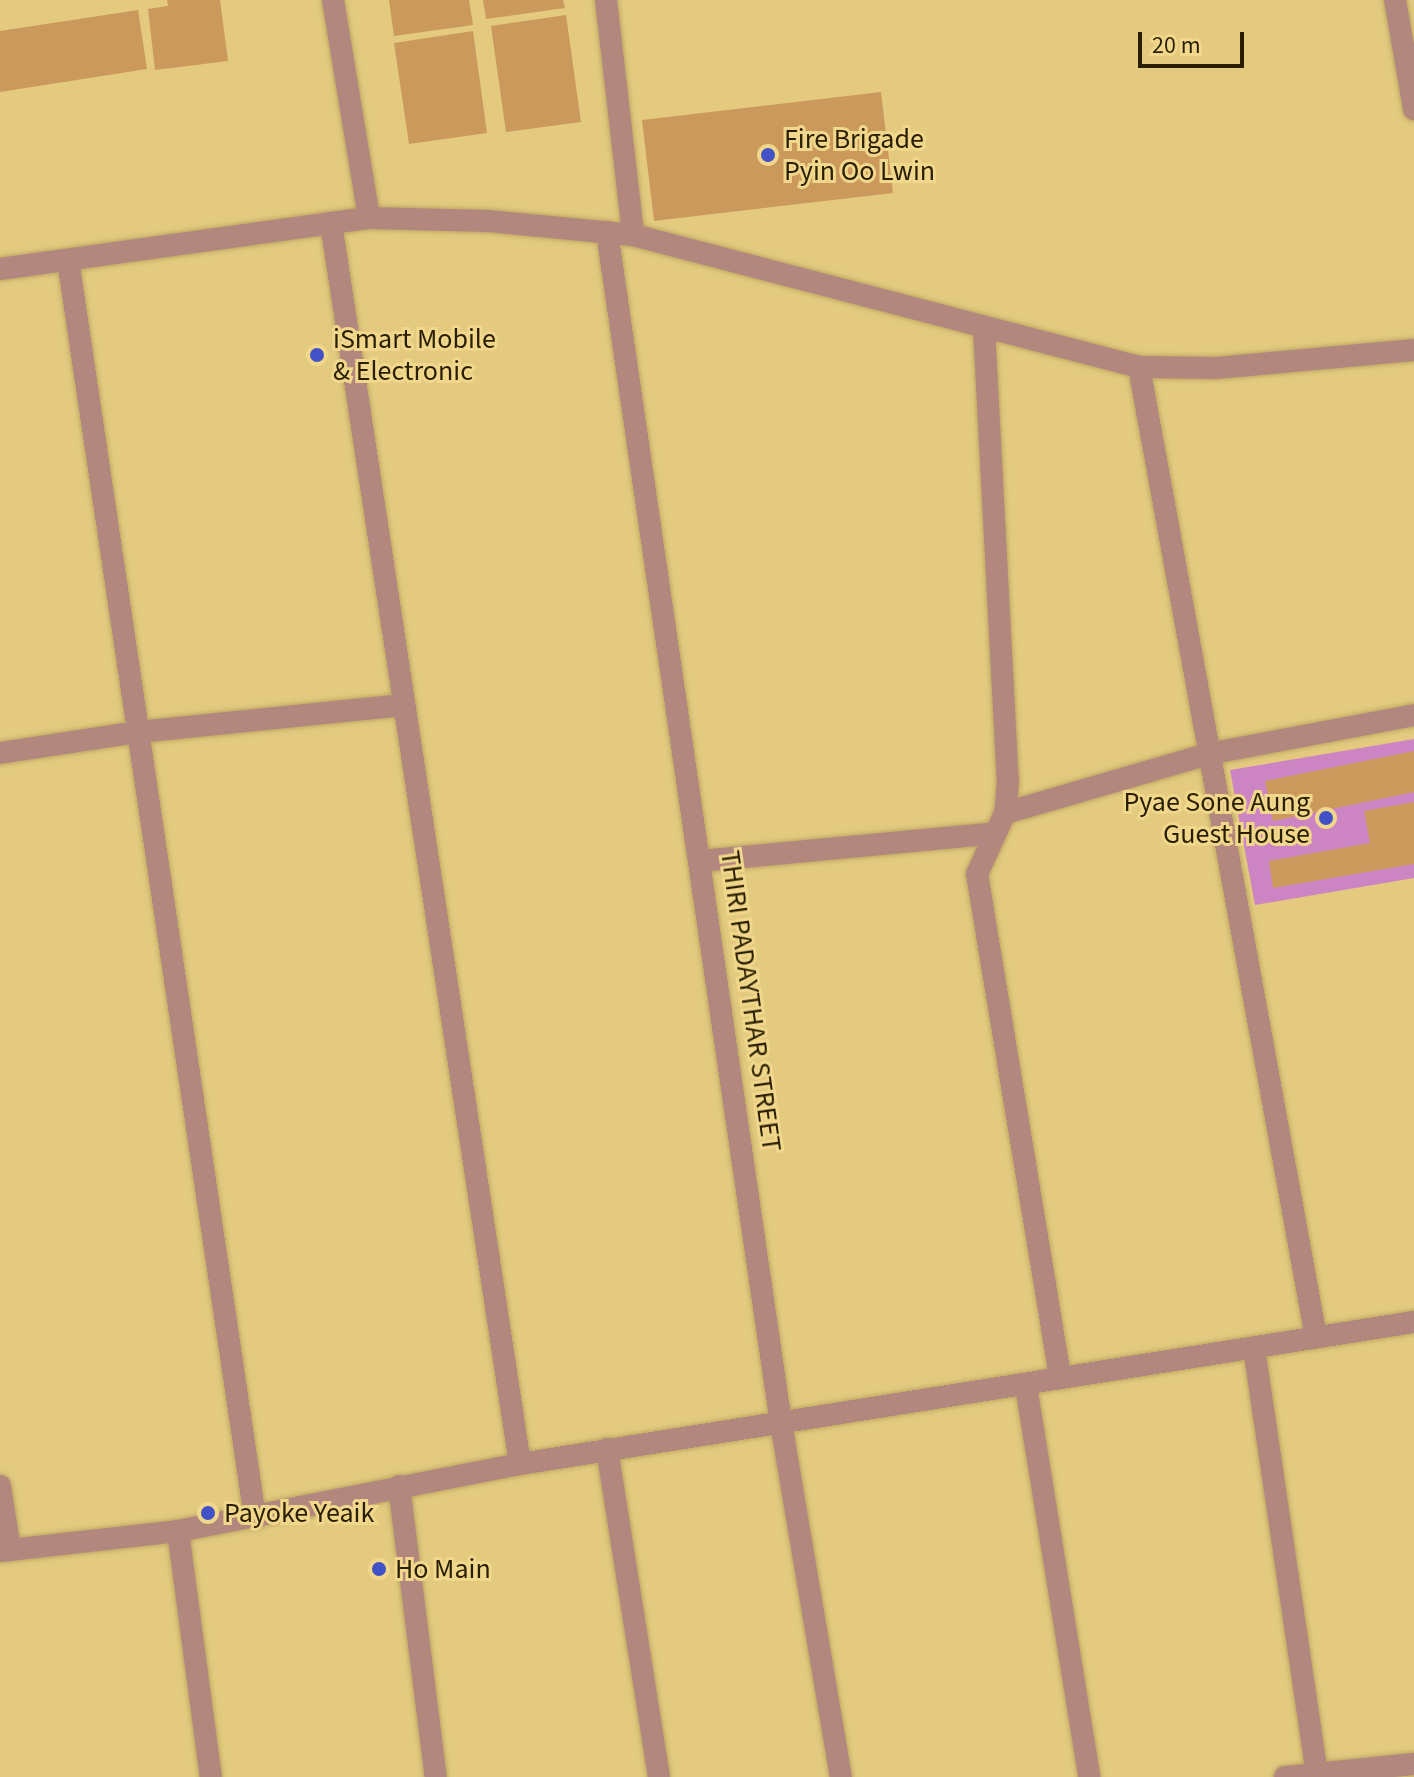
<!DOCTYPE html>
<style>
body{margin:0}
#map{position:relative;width:1414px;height:1777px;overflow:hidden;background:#e3ca7f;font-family:"Source Sans 3",sans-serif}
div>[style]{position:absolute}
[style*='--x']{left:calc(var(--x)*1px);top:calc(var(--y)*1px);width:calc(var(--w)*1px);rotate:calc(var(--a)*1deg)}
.green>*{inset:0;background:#cd84c3}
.building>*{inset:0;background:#cb995c}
.roads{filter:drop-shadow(0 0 2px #bea866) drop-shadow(0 0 2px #bea866)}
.minor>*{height:22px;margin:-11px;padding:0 11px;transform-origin:11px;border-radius:11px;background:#b2877e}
.dots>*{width:22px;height:22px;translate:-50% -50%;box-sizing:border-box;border:4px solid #f1d78b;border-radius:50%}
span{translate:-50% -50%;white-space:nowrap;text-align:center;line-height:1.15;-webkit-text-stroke:6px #f1d78b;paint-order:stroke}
.poi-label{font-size:28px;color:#291f00}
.left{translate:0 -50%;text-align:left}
.right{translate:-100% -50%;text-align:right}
.street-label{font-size:28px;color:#291f00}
.scale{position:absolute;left:1138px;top:32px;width:106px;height:36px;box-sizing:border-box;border:4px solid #291f00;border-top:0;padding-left:10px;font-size:24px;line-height:28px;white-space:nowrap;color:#291f00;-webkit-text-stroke:6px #f1d78b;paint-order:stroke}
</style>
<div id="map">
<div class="green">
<i style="clip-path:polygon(1414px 739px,1414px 878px,1255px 905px,1230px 770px)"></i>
</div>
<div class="building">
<i style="clip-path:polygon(167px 0,220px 0,228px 61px,155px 70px,148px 9px,168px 6px)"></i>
<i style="clip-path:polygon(389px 0,469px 0,473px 25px,394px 36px)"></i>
<i style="clip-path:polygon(483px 0,563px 0,565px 8px,486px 19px)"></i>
<i style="clip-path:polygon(138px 10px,147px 69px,0 92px,0 31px)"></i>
<i style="clip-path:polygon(566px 15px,581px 122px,506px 132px,491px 26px)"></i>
<i style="clip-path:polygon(473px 31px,487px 133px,409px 144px,394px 43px)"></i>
<i style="clip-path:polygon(881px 92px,893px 193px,654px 221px,642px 120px)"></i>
<i style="clip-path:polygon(1414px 751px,1414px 792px,1273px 821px,1265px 781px)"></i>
<i style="clip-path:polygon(1414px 802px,1414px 864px,1273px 888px,1269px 861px,1370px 843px,1364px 811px)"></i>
</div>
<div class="roads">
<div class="minor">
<i style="--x:333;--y:0;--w:221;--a:80.6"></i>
<i style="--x:606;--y:0;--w:237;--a:83.4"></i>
<i style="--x:1395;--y:0;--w:111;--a:80.1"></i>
<i style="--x:331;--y:223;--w:1255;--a:81.34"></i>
<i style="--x:607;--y:232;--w:1204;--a:81.69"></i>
<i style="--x:781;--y:1423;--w:359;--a:80.4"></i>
<i style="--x:68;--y:260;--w:1272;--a:81.54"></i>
<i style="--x:0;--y:269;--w:373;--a:-7.9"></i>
<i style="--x:369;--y:218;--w:119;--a:1.4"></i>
<i style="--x:488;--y:221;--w:146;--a:5.5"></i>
<i style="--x:633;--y:235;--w:523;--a:14.62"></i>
<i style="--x:1139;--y:367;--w:77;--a:0.7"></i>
<i style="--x:1216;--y:368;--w:199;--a:-5.2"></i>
<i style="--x:984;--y:328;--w:454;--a:87"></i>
<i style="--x:1008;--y:781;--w:32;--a:95"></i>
<i style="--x:1005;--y:813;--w:67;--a:114.7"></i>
<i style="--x:977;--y:874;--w:509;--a:80.61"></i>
<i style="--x:1139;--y:367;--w:986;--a:79.66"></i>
<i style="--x:0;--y:753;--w:140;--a:-8.7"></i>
<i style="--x:138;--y:732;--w:267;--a:-5.8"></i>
<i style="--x:1005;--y:813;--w:211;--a:-16.2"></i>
<i style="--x:1208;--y:754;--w:210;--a:-10.7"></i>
<i style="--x:701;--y:861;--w:295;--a:-5.4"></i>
<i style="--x:1254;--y:1348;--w:434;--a:81.6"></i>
<i style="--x:1026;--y:1386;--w:396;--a:80.8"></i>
<i style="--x:607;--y:1449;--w:332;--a:81"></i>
<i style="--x:0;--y:1486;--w:65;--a:81.1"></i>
<i style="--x:399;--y:1486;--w:293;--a:82.8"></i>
<i style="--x:178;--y:1531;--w:248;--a:82.4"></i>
<i style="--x:0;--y:1551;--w:179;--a:-6.4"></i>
<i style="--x:178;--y:1531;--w:349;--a:-11.1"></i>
<i style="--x:520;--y:1464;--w:905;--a:-9.03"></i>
<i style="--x:1285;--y:1777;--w:130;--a:-5.8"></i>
</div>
</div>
<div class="dots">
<i style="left:768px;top:155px;background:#4052c6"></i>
<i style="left:317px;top:355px;background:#4052c6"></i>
<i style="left:1326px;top:818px;background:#4052c6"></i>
<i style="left:208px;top:1513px;background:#4052c6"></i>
<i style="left:379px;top:1569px;background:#4052c6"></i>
</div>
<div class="poi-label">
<span class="left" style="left:784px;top:155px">Fire Brigade<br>Pyin Oo Lwin</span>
<span class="left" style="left:333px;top:355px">iSmart Mobile<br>&amp; Electronic</span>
<span class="right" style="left:1310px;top:818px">Pyae Sone Aung<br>Guest House</span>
<span class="left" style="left:224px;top:1513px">Payoke Yeaik</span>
<span class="left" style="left:395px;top:1569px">Ho Main</span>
</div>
<div class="street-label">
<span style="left:751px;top:1001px;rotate:82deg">THIRI PADAYTHAR STREET</span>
</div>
<div class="scale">20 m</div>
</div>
